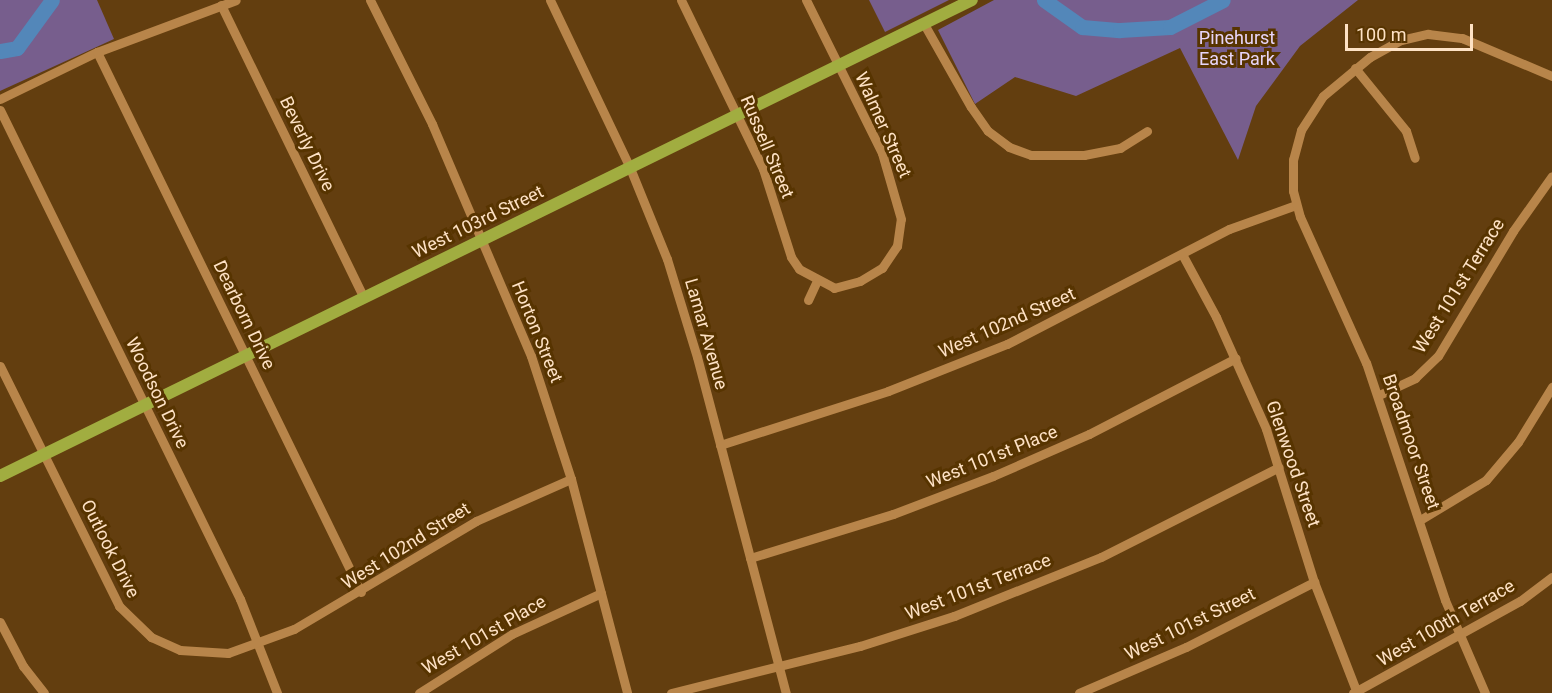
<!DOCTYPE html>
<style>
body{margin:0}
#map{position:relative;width:1552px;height:693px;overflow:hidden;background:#633e0f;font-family:Roboto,sans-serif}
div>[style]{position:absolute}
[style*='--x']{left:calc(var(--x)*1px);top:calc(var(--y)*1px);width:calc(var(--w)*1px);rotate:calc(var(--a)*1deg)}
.green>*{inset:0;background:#775e8d}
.river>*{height:15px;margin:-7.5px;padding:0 7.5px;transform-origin:7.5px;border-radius:7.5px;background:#5387b9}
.minor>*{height:9px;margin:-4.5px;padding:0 4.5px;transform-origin:4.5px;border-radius:4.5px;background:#b8854a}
.major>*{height:12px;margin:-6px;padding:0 6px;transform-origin:6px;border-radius:6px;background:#a1ad40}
span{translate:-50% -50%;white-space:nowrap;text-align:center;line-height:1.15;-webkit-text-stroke:6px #573400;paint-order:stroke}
.park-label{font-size:18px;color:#e7d5f8}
.street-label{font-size:18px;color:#fee2c5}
.scale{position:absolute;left:1345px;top:24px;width:128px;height:27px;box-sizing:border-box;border:3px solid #fee2c5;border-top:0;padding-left:8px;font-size:18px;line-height:21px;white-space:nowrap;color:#fee2c5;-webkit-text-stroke:4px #573400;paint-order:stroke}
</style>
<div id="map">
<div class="green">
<i style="clip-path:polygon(0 0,97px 0,114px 39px,0 91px)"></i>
<i style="clip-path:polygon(869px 0,949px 0,885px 32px)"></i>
<i style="clip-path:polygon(994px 0,1358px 0,1300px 46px,1256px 106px,1238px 160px,1180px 48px,1076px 96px,1015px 77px,975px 104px,938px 30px)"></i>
</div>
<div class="river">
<i style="--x:1044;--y:0;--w:47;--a:35.4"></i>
<i style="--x:1082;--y:27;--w:38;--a:5"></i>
<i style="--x:1120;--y:30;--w:50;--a:-3.4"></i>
<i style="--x:1170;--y:27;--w:59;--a:-27"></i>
<i style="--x:0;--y:51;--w:17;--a:-10"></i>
<i style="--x:17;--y:48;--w:59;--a:-53.9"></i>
</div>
<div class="minor">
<i style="--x:370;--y:0;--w:139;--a:63.4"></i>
<i style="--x:432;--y:124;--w:252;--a:66.9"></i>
<i style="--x:531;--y:356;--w:129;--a:72"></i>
<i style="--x:571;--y:479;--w:221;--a:75.3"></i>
<i style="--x:550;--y:0;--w:186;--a:64.5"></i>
<i style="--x:630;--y:168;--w:98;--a:67.9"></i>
<i style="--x:667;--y:259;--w:102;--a:73"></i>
<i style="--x:697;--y:357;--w:348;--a:75.2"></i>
<i style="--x:681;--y:0;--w:188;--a:64.1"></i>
<i style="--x:763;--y:169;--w:92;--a:72.3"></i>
<i style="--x:791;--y:257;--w:14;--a:56"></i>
<i style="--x:799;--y:269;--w:40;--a:28"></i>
<i style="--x:834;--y:288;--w:27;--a:-15"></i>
<i style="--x:860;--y:281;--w:26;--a:-31"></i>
<i style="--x:882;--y:268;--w:27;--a:-56"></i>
<i style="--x:897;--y:246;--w:27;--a:-82"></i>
<i style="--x:901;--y:219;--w:69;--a:-106.1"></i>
<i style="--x:882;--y:153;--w:171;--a:-116.4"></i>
<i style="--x:221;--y:5;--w:326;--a:64"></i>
<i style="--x:924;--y:24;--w:95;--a:60.5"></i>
<i style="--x:971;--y:107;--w:29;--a:55"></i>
<i style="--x:988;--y:131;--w:26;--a:37"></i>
<i style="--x:1009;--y:147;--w:23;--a:20"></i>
<i style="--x:1031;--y:155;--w:53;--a:0"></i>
<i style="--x:1084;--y:155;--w:37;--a:-11"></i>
<i style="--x:1120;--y:148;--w:32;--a:-32"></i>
<i style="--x:97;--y:52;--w:601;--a:63.95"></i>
<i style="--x:1355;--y:68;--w:81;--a:51"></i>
<i style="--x:1406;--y:131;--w:28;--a:72"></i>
<i style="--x:0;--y:99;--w:108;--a:-25.9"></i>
<i style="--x:97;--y:52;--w:148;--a:-20.5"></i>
<i style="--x:0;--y:110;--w:545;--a:63.86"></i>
<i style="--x:240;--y:599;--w:101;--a:68.5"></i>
<i style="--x:1182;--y:254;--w:72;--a:61.6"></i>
<i style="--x:1216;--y:317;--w:123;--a:65.9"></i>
<i style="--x:1266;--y:429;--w:160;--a:72.6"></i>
<i style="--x:1314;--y:582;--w:119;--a:68.8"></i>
<i style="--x:808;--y:300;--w:21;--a:-65"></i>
<i style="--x:0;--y:366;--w:268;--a:63.6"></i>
<i style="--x:119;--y:606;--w:45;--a:44.1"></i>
<i style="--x:151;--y:637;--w:32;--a:24"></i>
<i style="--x:180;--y:650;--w:48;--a:3.6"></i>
<i style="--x:228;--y:653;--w:70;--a:-20"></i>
<i style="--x:294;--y:629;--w:212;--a:-30.7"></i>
<i style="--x:476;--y:521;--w:104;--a:-23.9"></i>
<i style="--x:1379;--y:395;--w:40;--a:-25"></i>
<i style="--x:1415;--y:378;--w:32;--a:-44"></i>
<i style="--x:1438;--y:356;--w:146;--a:-59"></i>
<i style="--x:1513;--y:231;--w:67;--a:-54.7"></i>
<i style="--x:720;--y:445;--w:176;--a:-17.8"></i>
<i style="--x:888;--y:391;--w:128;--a:-21.6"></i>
<i style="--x:1007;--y:344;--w:250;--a:-27.4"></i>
<i style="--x:1229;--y:229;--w:71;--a:-19.7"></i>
<i style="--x:1420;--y:520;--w:77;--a:-31.2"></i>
<i style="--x:1486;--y:480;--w:50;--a:-49.9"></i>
<i style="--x:1518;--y:442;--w:65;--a:-58.3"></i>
<i style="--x:750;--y:558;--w:150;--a:-17.1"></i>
<i style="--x:893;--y:514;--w:107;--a:-20.8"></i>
<i style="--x:993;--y:476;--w:105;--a:-23.6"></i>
<i style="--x:1089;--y:434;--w:165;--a:-27.3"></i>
<i style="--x:0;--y:622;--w:50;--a:62.4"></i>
<i style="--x:23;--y:666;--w:34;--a:52"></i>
<i style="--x:419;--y:693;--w:110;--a:-32.4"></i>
<i style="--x:512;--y:634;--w:98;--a:-24.7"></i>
<i style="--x:671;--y:693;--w:195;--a:-14"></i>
<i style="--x:860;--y:646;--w:99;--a:-17.7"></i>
<i style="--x:954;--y:616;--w:158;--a:-21.9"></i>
<i style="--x:1101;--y:557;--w:199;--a:-26.8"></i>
<i style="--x:1079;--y:693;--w:116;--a:-23.3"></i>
<i style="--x:1186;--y:647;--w:144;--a:-26.9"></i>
<i style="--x:1353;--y:693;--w:191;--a:-28.9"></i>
<i style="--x:1520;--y:601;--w:40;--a:-37"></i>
<i style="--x:1485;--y:693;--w:101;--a:-113.3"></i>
<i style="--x:1445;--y:600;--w:250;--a:-108.4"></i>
<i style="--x:1366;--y:363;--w:160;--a:-114.3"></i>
<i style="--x:1300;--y:217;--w:27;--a:-105"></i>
<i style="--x:1293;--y:191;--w:31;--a:-90"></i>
<i style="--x:1293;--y:160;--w:31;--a:-75"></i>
<i style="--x:1301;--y:130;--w:40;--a:-57.1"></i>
<i style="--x:1323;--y:96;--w:61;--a:-39.7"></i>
<i style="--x:1370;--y:57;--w:35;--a:-29"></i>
<i style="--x:1401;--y:40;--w:28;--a:-13"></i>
<i style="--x:1428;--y:34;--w:34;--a:7"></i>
<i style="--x:1462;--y:38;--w:98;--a:22.9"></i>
</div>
<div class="major">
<i style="--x:0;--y:476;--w:1082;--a:-26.09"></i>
</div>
<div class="park-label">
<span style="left:1237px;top:49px">Pinehurst<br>East Park</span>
</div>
<div class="street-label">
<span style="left:883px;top:125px;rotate:66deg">Walmer Street</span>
<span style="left:307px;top:144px;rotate:64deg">Beverly Drive</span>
<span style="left:767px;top:147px;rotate:67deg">Russell Street</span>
<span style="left:478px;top:222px;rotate:-26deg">West 103rd Street</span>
<span style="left:1459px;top:286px;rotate:-58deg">West 101st Terrace</span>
<span style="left:244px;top:315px;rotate:64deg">Dearborn Drive</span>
<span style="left:1007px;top:323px;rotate:-24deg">West 102nd Street</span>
<span style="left:537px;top:332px;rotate:68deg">Horton Street</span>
<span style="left:706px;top:334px;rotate:74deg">Lamar Avenue</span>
<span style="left:157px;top:393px;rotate:64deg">Woodson Drive</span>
<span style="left:1411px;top:442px;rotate:71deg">Broadmoor Street</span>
<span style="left:992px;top:457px;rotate:-22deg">West 101st Place</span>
<span style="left:1293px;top:464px;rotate:71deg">Glenwood Street</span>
<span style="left:406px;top:546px;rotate:-32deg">West 102nd Street</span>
<span style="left:110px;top:549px;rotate:63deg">Outlook Drive</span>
<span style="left:978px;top:587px;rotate:-21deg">West 101st Terrace</span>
<span style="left:1446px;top:623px;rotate:-30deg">West 100th Terrace</span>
<span style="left:1190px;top:624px;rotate:-26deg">West 101st Street</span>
<span style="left:484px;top:635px;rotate:-30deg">West 101st Place</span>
</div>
<div class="scale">100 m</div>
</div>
